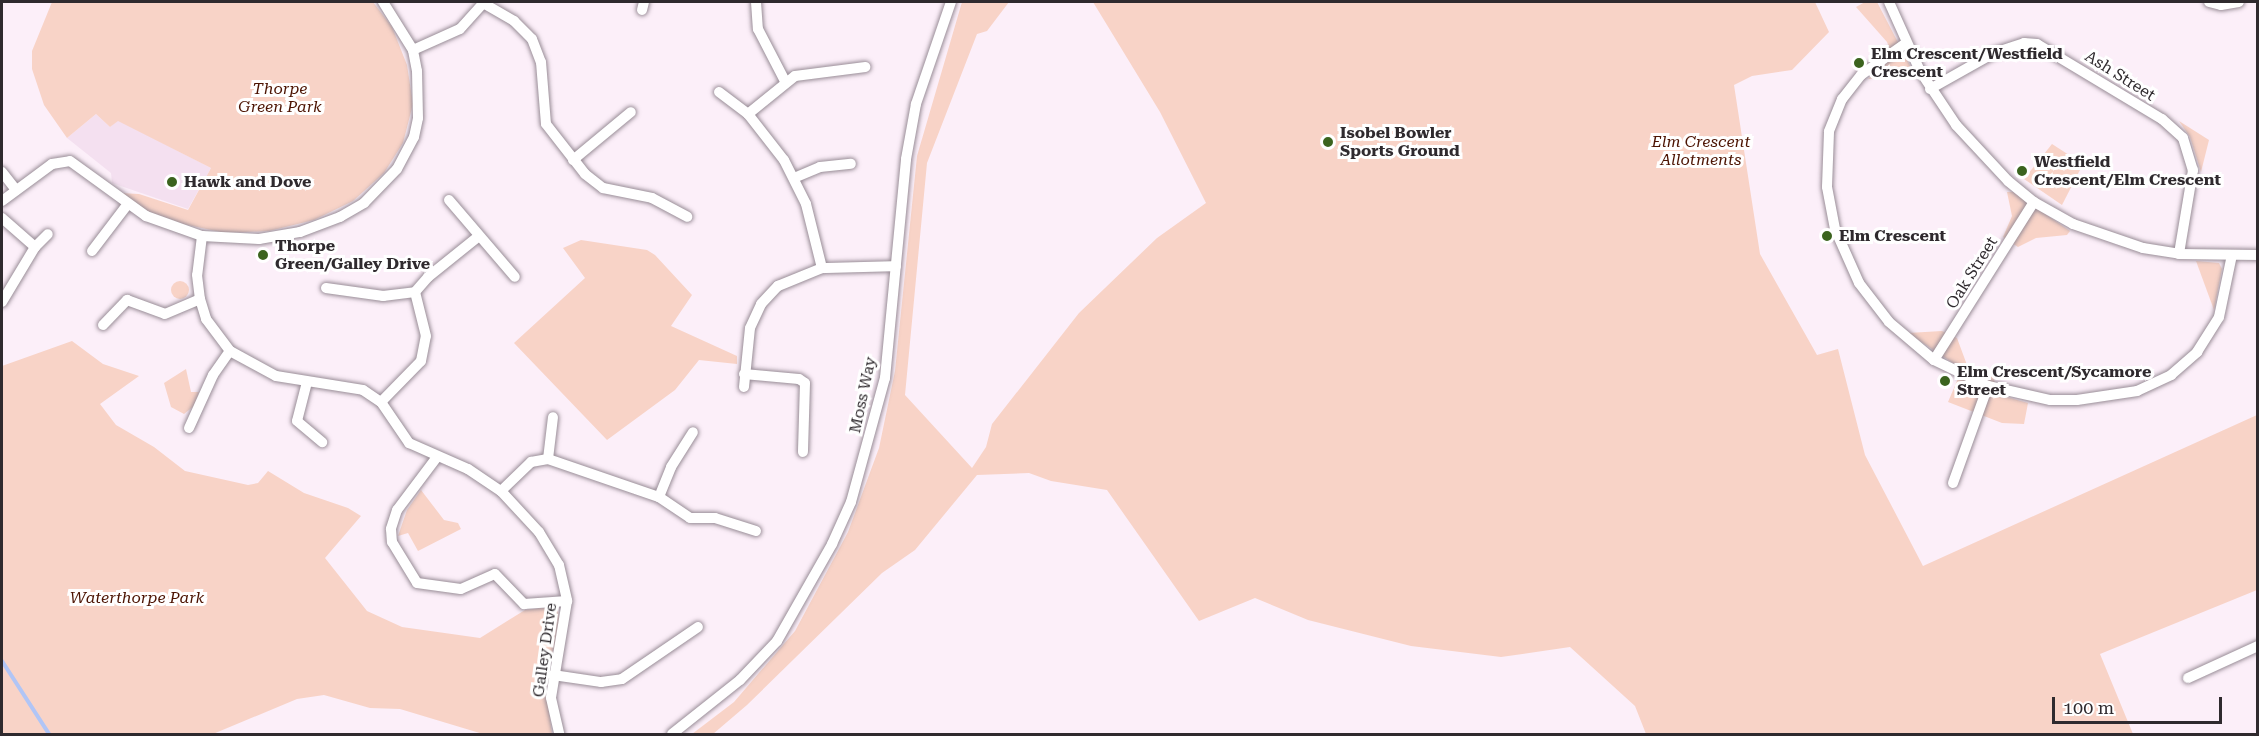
<!DOCTYPE html>
<style>
body{margin:0}
#map{position:relative;width:2259px;height:736px;overflow:hidden;background:#fceff9;font-family:"Roboto Serif",serif}
div>[style]{position:absolute}
[style*='--x']{left:calc(var(--x)*1px);top:calc(var(--y)*1px);width:calc(var(--w)*1px);rotate:calc(var(--a)*1deg)}
.built>*{inset:0;background:#f4e0f0}
.green>*{inset:0;background:#f8d3c7}
.round{border-radius:50%}
.stream>*{height:4px;margin:-2px;padding:0 2px;transform-origin:2px;border-radius:2px;background:#b1c5f6}
.roads{filter:drop-shadow(0 0 2px #998d97) drop-shadow(0 0 2px #998d97)}
.minor>*{height:10px;margin:-5px;padding:0 5px;transform-origin:5px;border-radius:5px;background:#fff}
.dots>*{width:16px;height:16px;translate:-50% -50%;box-sizing:border-box;border:3px solid #fff;border-radius:50%}
span{translate:-50% -50%;white-space:nowrap;text-align:center;line-height:1.15;-webkit-text-stroke:6px #fff;paint-order:stroke}
.poi-label{font-size:16px;color:#2f2a2e;font-weight:700}
.left{translate:0 -50%;text-align:left}
.street-label{font-size:16px;color:#2f2a2e}
.park-label{font-size:16px;color:#4c1302;font-style:italic}
.frame{position:absolute;inset:0;border:3px solid #2f2a2e;pointer-events:none}
.scale{position:absolute;left:2052px;top:697px;width:170px;height:27px;box-sizing:border-box;border:3px solid #2f2a2e;border-top:0;padding-left:8px;font-size:18px;line-height:21px;white-space:nowrap;color:#2f2a2e;-webkit-text-stroke:4px #fff;paint-order:stroke}
</style>
<div id="map">
<div class="built">
<i style="clip-path:polygon(96px 114px,110px 127px,118px 120px,211px 168px,188px 209px,112px 183px,111px 173px,67px 138px)"></i>
</div>
<div class="green">
<i style="clip-path:polygon(52px 2px,373px 2px,392px 27px,407px 65px,413px 104px,403px 143px,384px 173px,353px 201px,314px 220px,269px 231px,225px 233px,183px 224px,147px 211px,119px 193px,139px 194px,188px 210px,211px 168px,118px 121px,110px 127px,96px 114px,67px 138px,44px 105px,32px 69px,32px 51px)"></i>
<i style="clip-path:polygon(962px 2px,1009px 2px,987px 31px,977px 34px,927px 163px,905px 395px,972px 468px,986px 447px,992px 424px,1079px 313px,1157px 238px,1206px 203px,1160px 112px,1093px 2px,1815px 2px,1829px 32px,1792px 70px,1752px 76px,1734px 85px,1760px 254px,1817px 355px,1838px 349px,1865px 455px,1923px 566px,2257px 415px,2257px 590px,2100px 654px,2133px 734px,1646px 734px,1635px 706px,1570px 647px,1501px 657px,1411px 646px,1308px 620px,1255px 598px,1199px 621px,1107px 490px,1051px 481px,1029px 473px,977px 475px,915px 550px,882px 573px,747px 705px,713px 734px,692px 734px,734px 702px,795px 631px,848px 532px,879px 448px,895px 371px,917px 156px)"></i>
<i style="clip-path:polygon(1865px 2px,1877px 2px,1915px 75px,1868px 79px,1893px 57px,1887px 42px,1856px 7px)"></i>
<i style="clip-path:polygon(2179px 121px,2209px 140px,2201px 172px,2190px 137px)"></i>
<i style="clip-path:polygon(2052px 144px,2083px 164px,2062px 205px,2024px 179px)"></i>
<i style="clip-path:polygon(2007px 192px,2013px 192px,2070px 231px,2067px 235px,2036px 238px,2018px 247px,2003px 237px,2012px 216px)"></i>
<i style="clip-path:polygon(581px 240px,647px 250px,655px 255px,692px 295px,671px 326px,737px 356px,737px 364px,699px 360px,675px 390px,607px 440px,514px 343px,585px 278px,563px 248px)"></i>
<i style="clip-path:polygon(2196px 261px,2219px 263px,2222px 269px,2214px 310px)"></i>
<i class="round" style="left:171px;top:281px;width:18px;height:18px"></i>
<i style="clip-path:polygon(1942px 331px,1957px 338px,1967px 365px,1993px 377px,2000px 395px,2028px 403px,2024px 424px,2002px 423px,1948px 402px,1962px 369px,1908px 333px)"></i>
<i style="clip-path:polygon(72px 341px,103px 364px,139px 376px,100px 404px,116px 425px,154px 447px,185px 471px,248px 485px,258px 483px,268px 471px,304px 493px,348px 508px,361px 516px,325px 558px,367px 611px,402px 627px,480px 638px,525px 610px,549px 607px,558px 611px,560px 627px,545px 681px,552px 734px,483px 734px,400px 709px,370px 708px,324px 695px,297px 699px,213px 734px,2px 734px,2px 366px)"></i>
<i style="clip-path:polygon(186px 369px,191px 392px,199px 392px,194px 406px,184px 414px,171px 407px,164px 383px)"></i>
<i style="clip-path:polygon(421px 490px,444px 520px,458px 523px,461px 529px,418px 551px,408px 533px,398px 536px,407px 510px)"></i>
</div>
<div class="stream">
<i style="--x:2;--y:661;--w:87;--a:57.2"></i>
</div>
<div class="roads">
<div class="minor">
<i style="--x:756;--y:2;--w:27;--a:86"></i>
<i style="--x:758;--y:29;--w:59;--a:62.6"></i>
<i style="--x:1889;--y:2;--w:76;--a:65.8"></i>
<i style="--x:1920;--y:71;--w:65;--a:56.3"></i>
<i style="--x:1956;--y:125;--w:76;--a:47.1"></i>
<i style="--x:2008;--y:181;--w:33;--a:39"></i>
<i style="--x:2034;--y:202;--w:45;--a:29.4"></i>
<i style="--x:2073;--y:224;--w:74;--a:18.9"></i>
<i style="--x:2143;--y:248;--w:36;--a:9"></i>
<i style="--x:2179;--y:254;--w:79;--a:0.7"></i>
<i style="--x:2209;--y:2;--w:12;--a:14"></i>
<i style="--x:2221;--y:5;--w:18;--a:-9"></i>
<i style="--x:483;--y:3;--w:36;--a:30"></i>
<i style="--x:514;--y:21;--w:25;--a:45"></i>
<i style="--x:532;--y:39;--w:25;--a:69"></i>
<i style="--x:541;--y:62;--w:62;--a:85.4"></i>
<i style="--x:546;--y:124;--w:63;--a:52"></i>
<i style="--x:585;--y:174;--w:23;--a:38"></i>
<i style="--x:603;--y:188;--w:50;--a:11.5"></i>
<i style="--x:652;--y:198;--w:40;--a:28"></i>
<i style="--x:642;--y:10;--w:8;--a:-76"></i>
<i style="--x:1906;--y:43;--w:55;--a:144.6"></i>
<i style="--x:1861;--y:75;--w:31;--a:128"></i>
<i style="--x:1842;--y:99;--w:35;--a:112"></i>
<i style="--x:1829;--y:132;--w:55;--a:92.1"></i>
<i style="--x:1827;--y:187;--w:43;--a:79.2"></i>
<i style="--x:1835;--y:229;--w:59;--a:66"></i>
<i style="--x:1859;--y:283;--w:49;--a:52.4"></i>
<i style="--x:1889;--y:322;--w:59;--a:40.2"></i>
<i style="--x:1934;--y:360;--w:60;--a:25.7"></i>
<i style="--x:1988;--y:386;--w:64;--a:12.7"></i>
<i style="--x:2050;--y:400;--w:27;--a:0"></i>
<i style="--x:2077;--y:400;--w:61;--a:-8.5"></i>
<i style="--x:2137;--y:391;--w:38;--a:-25"></i>
<i style="--x:2171;--y:375;--w:35;--a:-41"></i>
<i style="--x:2197;--y:352;--w:41;--a:-57.8"></i>
<i style="--x:2219;--y:317;--w:63;--a:-78.2"></i>
<i style="--x:413;--y:50;--w:51;--a:-24.1"></i>
<i style="--x:460;--y:29;--w:36;--a:-48"></i>
<i style="--x:1930;--y:89;--w:73;--a:-29.4"></i>
<i style="--x:1994;--y:53;--w:32;--a:-18"></i>
<i style="--x:2024;--y:43;--w:13;--a:4"></i>
<i style="--x:2037;--y:44;--w:146;--a:31"></i>
<i style="--x:2162;--y:119;--w:28;--a:42"></i>
<i style="--x:2183;--y:138;--w:34;--a:73"></i>
<i style="--x:2193;--y:170;--w:85;--a:99.5"></i>
<i style="--x:719;--y:92;--w:36;--a:37"></i>
<i style="--x:748;--y:114;--w:58;--a:52"></i>
<i style="--x:784;--y:160;--w:49;--a:63.4"></i>
<i style="--x:806;--y:204;--w:66;--a:76"></i>
<i style="--x:748;--y:114;--w:60;--a:-39"></i>
<i style="--x:795;--y:76;--w:71;--a:-7.3"></i>
<i style="--x:573;--y:160;--w:75;--a:-39.6"></i>
<i style="--x:2;--y:172;--w:23;--a:52"></i>
<i style="--x:794;--y:178;--w:28;--a:-23"></i>
<i style="--x:820;--y:167;--w:31;--a:-6"></i>
<i style="--x:449;--y:200;--w:101;--a:49.4"></i>
<i style="--x:2;--y:201;--w:62;--a:-36.5"></i>
<i style="--x:52;--y:164;--w:18;--a:-9"></i>
<i style="--x:70;--y:161;--w:94;--a:35.9"></i>
<i style="--x:146;--y:216;--w:59;--a:19.7"></i>
<i style="--x:202;--y:236;--w:57;--a:3"></i>
<i style="--x:259;--y:239;--w:42;--a:-9.7"></i>
<i style="--x:300;--y:232;--w:43;--a:-20.6"></i>
<i style="--x:340;--y:217;--w:28;--a:-30"></i>
<i style="--x:364;--y:203;--w:47;--a:-45.9"></i>
<i style="--x:397;--y:169;--w:36;--a:-62"></i>
<i style="--x:414;--y:137;--w:19;--a:-78"></i>
<i style="--x:418;--y:118;--w:47;--a:-91.2"></i>
<i style="--x:417;--y:71;--w:21;--a:-101"></i>
<i style="--x:413;--y:50;--w:57;--a:-122"></i>
<i style="--x:2;--y:218;--w:44;--a:41.3"></i>
<i style="--x:35;--y:247;--w:64;--a:121"></i>
<i style="--x:202;--y:236;--w:39;--a:97"></i>
<i style="--x:197;--y:275;--w:24;--a:83"></i>
<i style="--x:200;--y:299;--w:21;--a:73"></i>
<i style="--x:206;--y:319;--w:40;--a:53"></i>
<i style="--x:230;--y:351;--w:52;--a:28.5"></i>
<i style="--x:276;--y:376;--w:88;--a:9.1"></i>
<i style="--x:363;--y:390;--w:22;--a:34"></i>
<i style="--x:381;--y:402;--w:50;--a:55.7"></i>
<i style="--x:409;--y:443;--w:64;--a:23.8"></i>
<i style="--x:468;--y:469;--w:40;--a:34"></i>
<i style="--x:501;--y:491;--w:56;--a:47.2"></i>
<i style="--x:539;--y:532;--w:39;--a:59"></i>
<i style="--x:559;--y:565;--w:37;--a:77"></i>
<i style="--x:567;--y:601;--w:98;--a:99.4"></i>
<i style="--x:551;--y:698;--w:37;--a:77"></i>
<i style="--x:35;--y:247;--w:18;--a:-45"></i>
<i style="--x:92;--y:251;--w:58;--a:-52.7"></i>
<i style="--x:326;--y:288;--w:58;--a:8"></i>
<i style="--x:383;--y:296;--w:32;--a:-7"></i>
<i style="--x:103;--y:325;--w:35;--a:-46"></i>
<i style="--x:127;--y:300;--w:40;--a:20.2"></i>
<i style="--x:165;--y:314;--w:38;--a:-23"></i>
<i style="--x:1934;--y:360;--w:187;--a:-57.7"></i>
<i style="--x:744;--y:374;--w:55;--a:5.2"></i>
<i style="--x:799;--y:379;--w:7;--a:34"></i>
<i style="--x:805;--y:383;--w:69;--a:91.7"></i>
<i style="--x:307;--y:382;--w:40;--a:104.4"></i>
<i style="--x:297;--y:421;--w:33;--a:40"></i>
<i style="--x:744;--y:387;--w:59;--a:-84.2"></i>
<i style="--x:750;--y:328;--w:26;--a:-65"></i>
<i style="--x:761;--y:304;--w:25;--a:-47"></i>
<i style="--x:778;--y:286;--w:48;--a:-22.2"></i>
<i style="--x:822;--y:268;--w:74;--a:-1.5"></i>
<i style="--x:381;--y:402;--w:57;--a:-45.7"></i>
<i style="--x:421;--y:361;--w:25;--a:-79"></i>
<i style="--x:426;--y:336;--w:45;--a:-104"></i>
<i style="--x:415;--y:292;--w:20;--a:-49"></i>
<i style="--x:428;--y:277;--w:65;--a:-38.8"></i>
<i style="--x:189;--y:428;--w:58;--a:-65.6"></i>
<i style="--x:213;--y:375;--w:29;--a:-55"></i>
<i style="--x:437;--y:457;--w:66;--a:127"></i>
<i style="--x:397;--y:510;--w:20;--a:108"></i>
<i style="--x:391;--y:529;--w:13;--a:86"></i>
<i style="--x:392;--y:542;--w:48;--a:58.6"></i>
<i style="--x:417;--y:583;--w:44;--a:7.8"></i>
<i style="--x:461;--y:589;--w:37;--a:-24"></i>
<i style="--x:495;--y:574;--w:42;--a:46"></i>
<i style="--x:524;--y:604;--w:43;--a:-4"></i>
<i style="--x:548;--y:459;--w:42;--a:-83.2"></i>
<i style="--x:1953;--y:483;--w:103;--a:-70.2"></i>
<i style="--x:501;--y:491;--w:42;--a:-44"></i>
<i style="--x:531;--y:462;--w:17;--a:-10"></i>
<i style="--x:548;--y:459;--w:117;--a:18.9"></i>
<i style="--x:659;--y:497;--w:37;--a:34"></i>
<i style="--x:690;--y:518;--w:25;--a:0"></i>
<i style="--x:715;--y:518;--w:43;--a:17.6"></i>
<i style="--x:659;--y:497;--w:32;--a:-68"></i>
<i style="--x:671;--y:467;--w:41;--a:-57.8"></i>
<i style="--x:553;--y:675;--w:49;--a:8.3"></i>
<i style="--x:601;--y:682;--w:21;--a:-8"></i>
<i style="--x:622;--y:679;--w:92;--a:-34.4"></i>
<i style="--x:2188;--y:678;--w:77;--a:-24.6"></i>
<i style="--x:672;--y:734;--w:87;--a:-38.5"></i>
<i style="--x:740;--y:680;--w:54;--a:-46.5"></i>
<i style="--x:777;--y:641;--w:112;--a:-60.4"></i>
<i style="--x:832;--y:544;--w:46;--a:-65.7"></i>
<i style="--x:851;--y:502;--w:129;--a:-74.7"></i>
<i style="--x:885;--y:378;--w:220;--a:-84.5"></i>
<i style="--x:906;--y:159;--w:56;--a:-79.7"></i>
<i style="--x:916;--y:104;--w:108;--a:-71.1"></i>
</div>
</div>
<div class="dots">
<i style="left:1859px;top:63px;background:#3b631e"></i>
<i style="left:1328px;top:142px;background:#3b631e"></i>
<i style="left:2022px;top:171px;background:#3b631e"></i>
<i style="left:172px;top:182px;background:#3b631e"></i>
<i style="left:1827px;top:236px;background:#3b631e"></i>
<i style="left:263px;top:255px;background:#3b631e"></i>
<i style="left:1945px;top:381px;background:#3b631e"></i>
</div>
<div class="poi-label">
<span class="left" style="left:1871px;top:63px">Elm Crescent/Westfield<br>Crescent</span>
<span class="left" style="left:1340px;top:142px">Isobel Bowler<br>Sports Ground</span>
<span class="left" style="left:2034px;top:171px">Westfield<br>Crescent/Elm Crescent</span>
<span class="left" style="left:184px;top:182px">Hawk and Dove</span>
<span class="left" style="left:1839px;top:236px">Elm Crescent</span>
<span class="left" style="left:275px;top:255px">Thorpe<br>Green/Galley Drive</span>
<span class="left" style="left:1957px;top:381px">Elm Crescent/Sycamore<br>Street</span>
</div>
<div class="street-label">
<span style="left:2120px;top:76px;rotate:32deg">Ash Street</span>
<span style="left:1972px;top:273px;rotate:-58deg">Oak Street</span>
<span style="left:863px;top:395px;rotate:-78deg">Moss Way</span>
<span style="left:545px;top:650px;rotate:-82deg">Galley Drive</span>
</div>
<div class="park-label">
<span style="left:280px;top:98px">Thorpe<br>Green Park</span>
<span style="left:1701px;top:151px">Elm Crescent<br>Allotments</span>
<span style="left:137px;top:598px">Waterthorpe Park</span>
</div>
<div class="frame"></div>
<div class="scale">100 m</div>
</div>
